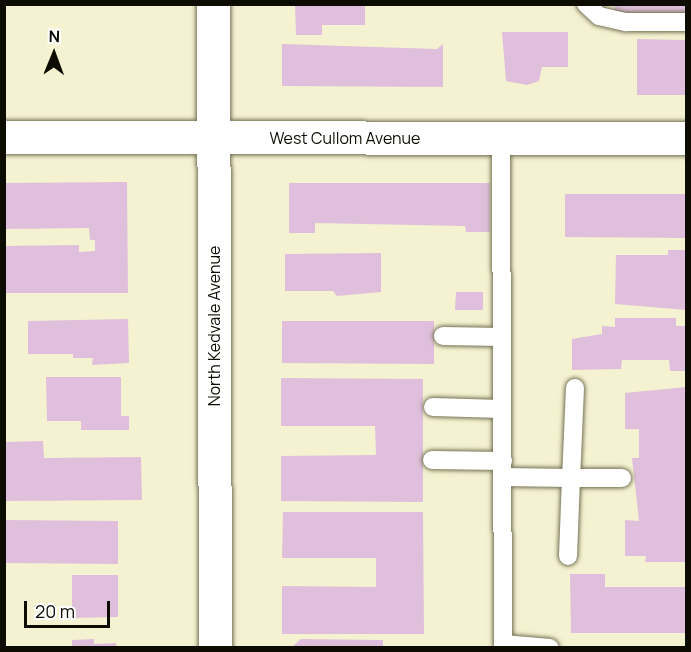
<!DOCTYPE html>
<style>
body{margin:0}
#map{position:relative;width:691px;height:652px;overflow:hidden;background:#f5f2d1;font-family:Manrope,sans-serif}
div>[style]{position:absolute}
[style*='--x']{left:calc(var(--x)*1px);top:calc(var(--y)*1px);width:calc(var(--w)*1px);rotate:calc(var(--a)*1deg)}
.building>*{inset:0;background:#dfbfdb}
.roads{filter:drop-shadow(0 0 2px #767356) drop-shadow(0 0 2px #767356)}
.service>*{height:18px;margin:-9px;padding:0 9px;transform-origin:9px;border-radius:9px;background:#fff}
.minor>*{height:33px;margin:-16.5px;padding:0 16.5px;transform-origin:16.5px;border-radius:16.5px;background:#fff}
span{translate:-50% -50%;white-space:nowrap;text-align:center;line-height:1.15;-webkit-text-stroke:4.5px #fff;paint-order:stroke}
.street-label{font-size:16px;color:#0d0c03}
.frame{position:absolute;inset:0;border:6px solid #0d0c03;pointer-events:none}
.north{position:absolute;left:24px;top:24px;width:60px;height:60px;-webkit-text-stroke:4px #fff;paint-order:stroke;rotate:1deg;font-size:16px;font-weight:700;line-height:24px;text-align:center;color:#0d0c03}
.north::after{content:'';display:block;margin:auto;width:21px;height:27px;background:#0d0c03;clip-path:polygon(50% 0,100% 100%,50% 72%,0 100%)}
.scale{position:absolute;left:24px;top:601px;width:86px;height:27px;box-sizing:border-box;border:3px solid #0d0c03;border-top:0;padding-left:8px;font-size:18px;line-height:21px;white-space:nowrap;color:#0d0c03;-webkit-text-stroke:4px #fff;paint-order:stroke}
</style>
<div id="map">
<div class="building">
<i style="clip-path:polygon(295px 4px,365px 4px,365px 25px,322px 25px,322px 35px,296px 35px)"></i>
<i style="clip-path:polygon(615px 4px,686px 4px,686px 16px,614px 15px)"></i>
<i style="clip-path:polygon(502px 32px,568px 32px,568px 67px,542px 67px,539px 81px,527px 85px,506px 81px)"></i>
<i style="clip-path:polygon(637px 39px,686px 40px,686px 95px,637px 95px)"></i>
<i style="clip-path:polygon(282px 44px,437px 49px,443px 44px,443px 87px,282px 86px)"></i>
<i style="clip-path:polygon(127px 182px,128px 293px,4px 293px,4px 246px,79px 245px,79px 252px,95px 251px,95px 240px,90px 240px,89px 228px,4px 229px,4px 183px)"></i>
<i style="clip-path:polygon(289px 183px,490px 183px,490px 232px,466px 232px,465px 226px,315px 223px,315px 233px,289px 233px)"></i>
<i style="clip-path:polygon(565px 194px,686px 194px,686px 238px,565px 237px)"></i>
<i style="clip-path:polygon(668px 250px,686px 250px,686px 310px,615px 304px,616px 255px,668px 255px)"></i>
<i style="clip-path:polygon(381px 253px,381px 292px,337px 296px,333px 291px,285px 291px,285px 254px)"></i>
<i style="clip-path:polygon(456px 292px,483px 292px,483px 310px,455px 310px)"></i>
<i style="clip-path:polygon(615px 318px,676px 318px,676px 326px,686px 326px,686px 371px,670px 371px,669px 360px,622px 360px,621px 369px,572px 370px,572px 339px,602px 334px,602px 326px,615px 327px)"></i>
<i style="clip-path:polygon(128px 319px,129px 363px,92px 365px,93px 358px,73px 358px,73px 354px,28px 354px,28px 321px)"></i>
<i style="clip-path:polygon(282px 321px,434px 321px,434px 364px,282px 363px)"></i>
<i style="clip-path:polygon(46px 377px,121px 377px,121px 416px,129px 416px,129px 430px,81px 430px,81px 421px,47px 421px)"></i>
<i style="clip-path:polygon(281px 378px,423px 379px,423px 502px,281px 501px,281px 456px,376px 455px,375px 426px,281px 426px)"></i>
<i style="clip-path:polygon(686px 387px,686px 562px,645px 562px,646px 556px,625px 556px,625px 520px,639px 521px,632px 458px,639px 458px,639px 429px,625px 429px,625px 393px)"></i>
<i style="clip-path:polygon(43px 441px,44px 458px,141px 457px,142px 500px,5px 501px,5px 442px)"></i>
<i style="clip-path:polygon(283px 512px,423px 512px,424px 634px,282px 634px,282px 586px,376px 587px,376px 558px,282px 558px)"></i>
<i style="clip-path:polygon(4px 520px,118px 521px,118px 564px,4px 563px)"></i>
<i style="clip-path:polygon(570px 574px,605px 574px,605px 587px,686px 587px,686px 633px,571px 633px)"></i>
<i style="clip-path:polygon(72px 575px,118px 575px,118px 617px,72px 618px)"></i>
<i style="clip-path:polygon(94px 639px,94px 644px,116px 643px,117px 648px,72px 648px,72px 640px)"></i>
<i style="clip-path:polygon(301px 639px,383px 640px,383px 648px,291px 648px)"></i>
</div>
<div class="roads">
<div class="service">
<i style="--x:586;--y:4;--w:18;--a:43"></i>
<i style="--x:599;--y:16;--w:28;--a:13"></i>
<i style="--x:626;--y:22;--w:60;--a:0"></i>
<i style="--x:501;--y:138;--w:510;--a:89.78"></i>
<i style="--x:443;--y:336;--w:59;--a:1"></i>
<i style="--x:575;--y:388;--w:90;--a:92.5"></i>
<i style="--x:571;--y:478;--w:51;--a:0"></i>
<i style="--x:433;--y:407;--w:69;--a:1.7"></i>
<i style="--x:432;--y:460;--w:71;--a:0.8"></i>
<i style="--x:503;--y:477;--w:68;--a:0.8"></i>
<i style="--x:571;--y:478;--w:78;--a:92.2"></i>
<i style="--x:503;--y:644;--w:47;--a:4.9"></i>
</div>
<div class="minor">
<i style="--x:213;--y:4;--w:644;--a:89.82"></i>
<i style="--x:4;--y:137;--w:682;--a:0.08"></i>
</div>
</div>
<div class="street-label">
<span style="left:345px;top:138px">West Cullom Avenue</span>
<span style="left:214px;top:326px;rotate:-90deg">North Kedvale Avenue</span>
</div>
<div class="frame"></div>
<div class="north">N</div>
<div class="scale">20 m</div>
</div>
